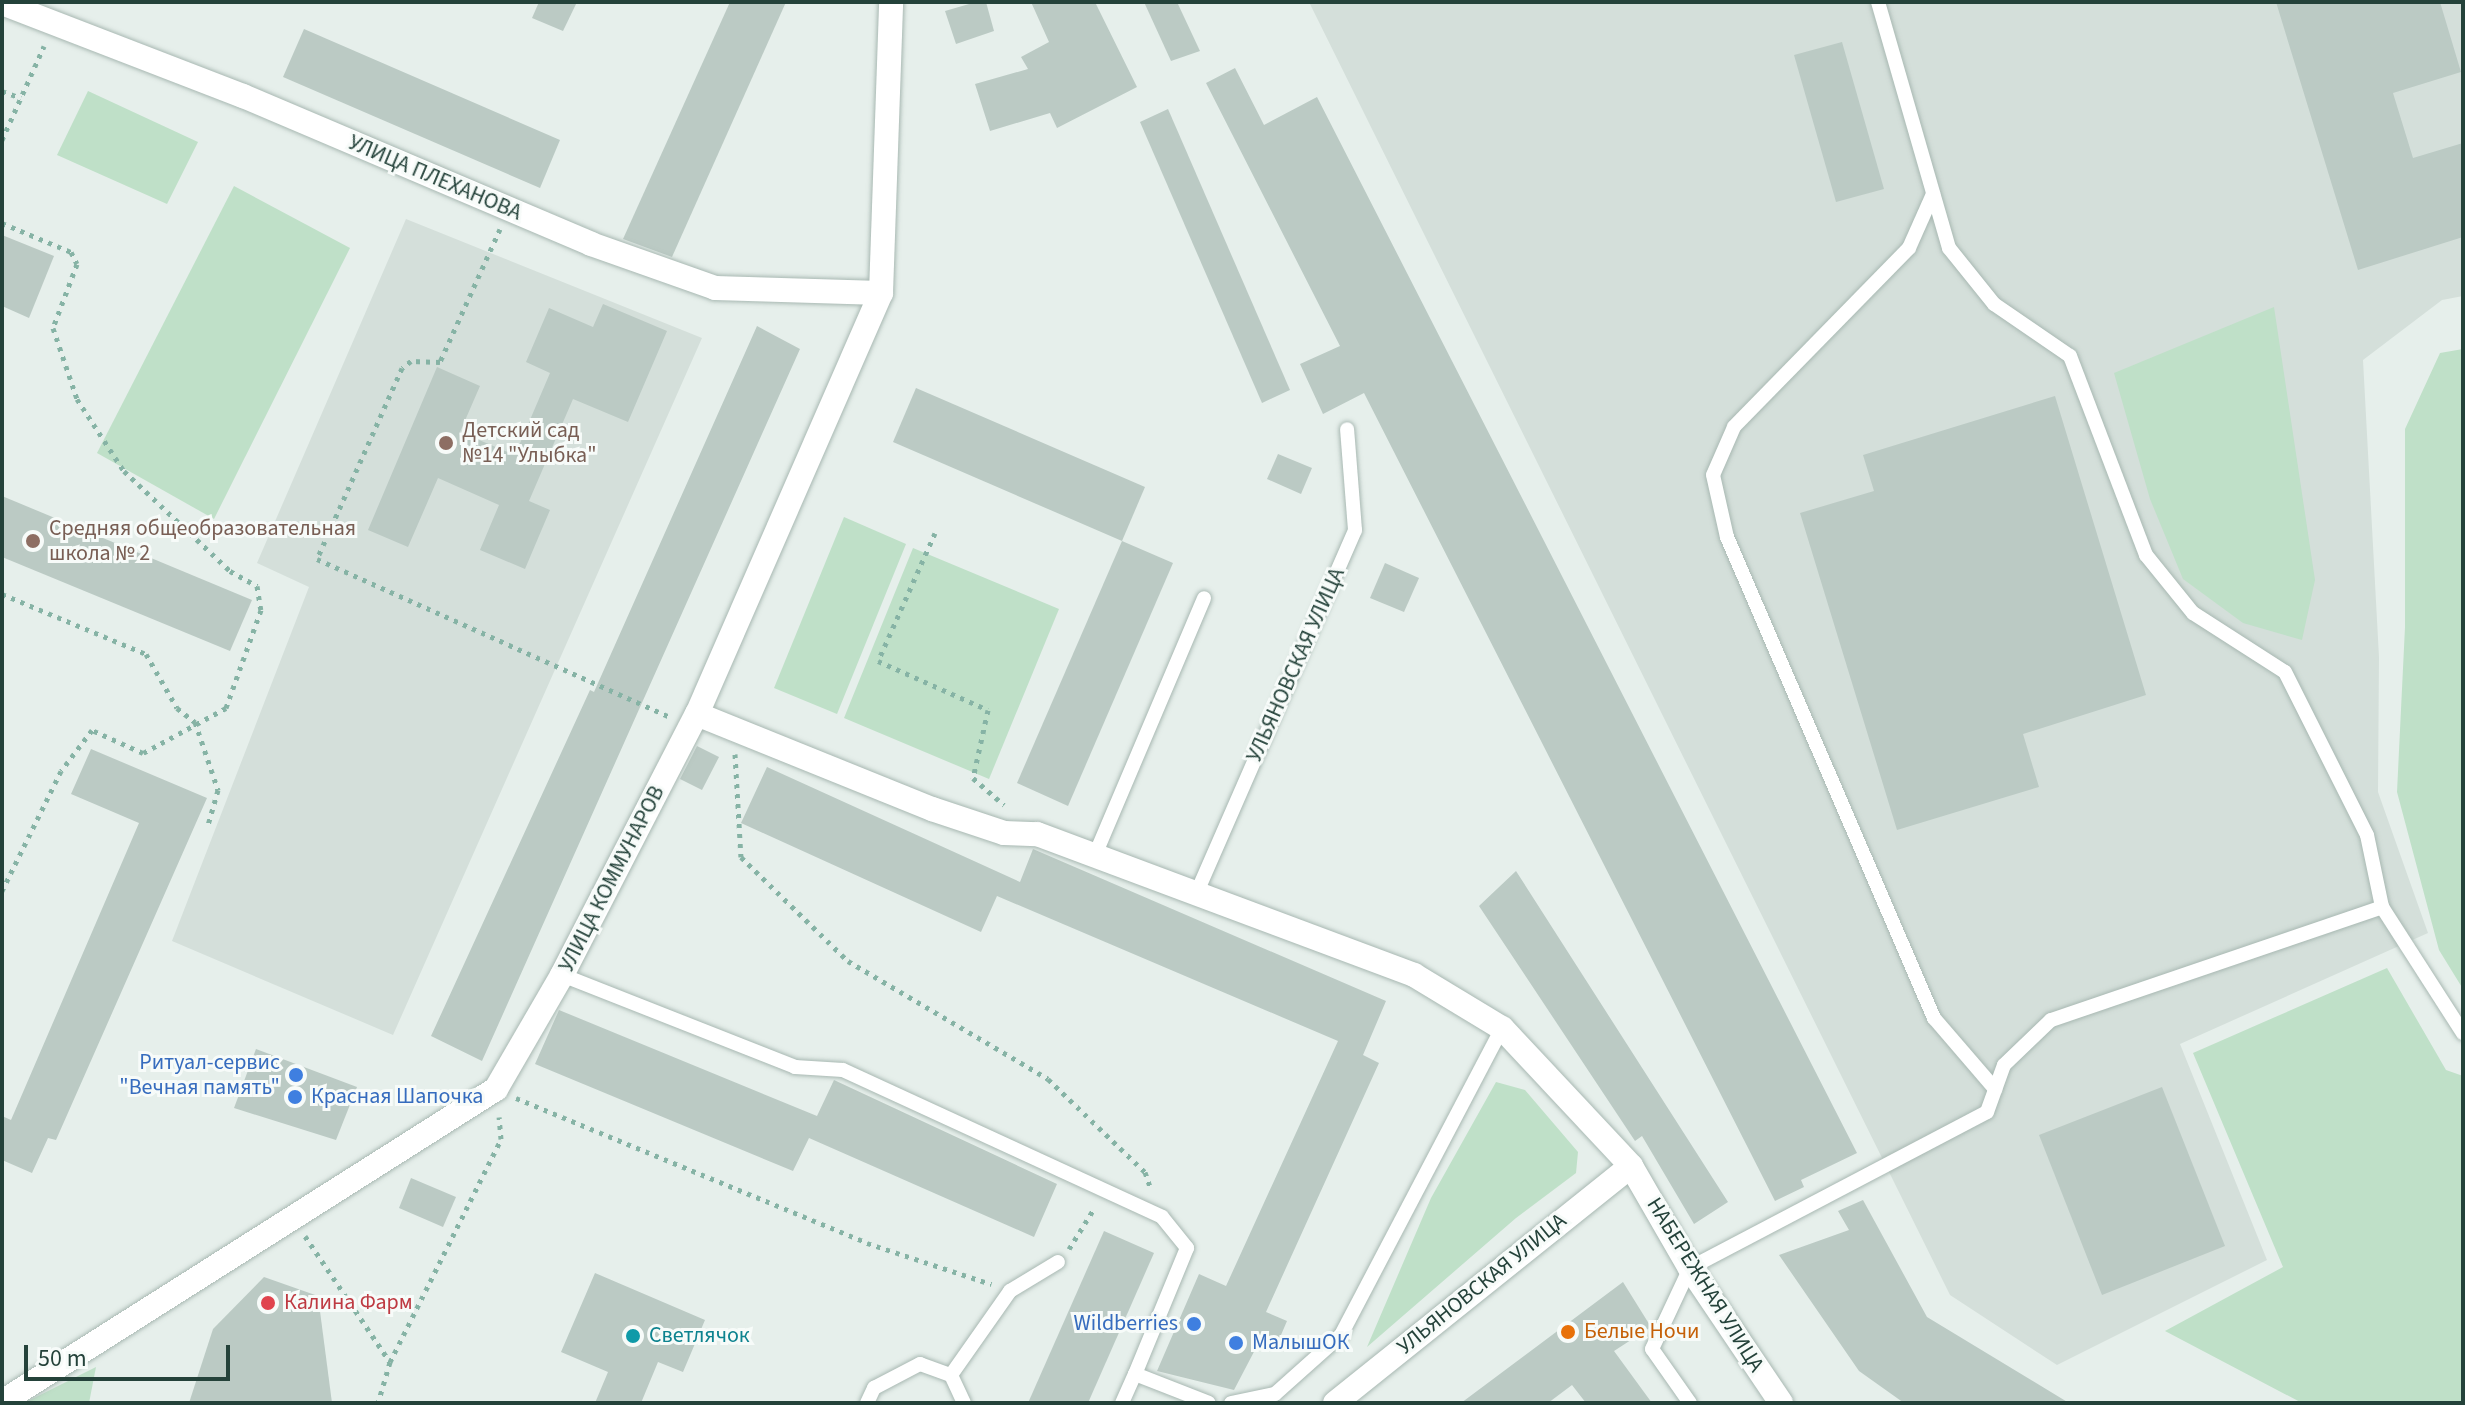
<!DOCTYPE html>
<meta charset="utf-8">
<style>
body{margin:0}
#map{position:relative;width:2465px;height:1405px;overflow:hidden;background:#e6efeb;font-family:"Source Sans 3",sans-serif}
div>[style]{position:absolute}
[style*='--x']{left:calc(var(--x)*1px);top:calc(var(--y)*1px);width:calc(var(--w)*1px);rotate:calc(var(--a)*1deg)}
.built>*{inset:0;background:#d4dfda}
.green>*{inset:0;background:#bfe0c8}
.building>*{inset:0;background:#bbcac4}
.path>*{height:5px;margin-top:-2.5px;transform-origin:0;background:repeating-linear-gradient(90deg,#86b3a5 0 4px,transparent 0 10px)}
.roads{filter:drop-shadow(0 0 2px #a8b8b2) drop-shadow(0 0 2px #a8b8b2)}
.service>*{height:14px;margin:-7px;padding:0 7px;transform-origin:7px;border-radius:7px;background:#fff}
.minor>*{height:24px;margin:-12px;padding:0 12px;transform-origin:12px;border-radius:12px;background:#fff}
.dots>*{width:22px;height:22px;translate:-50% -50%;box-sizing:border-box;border:4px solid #f7fbf9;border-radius:50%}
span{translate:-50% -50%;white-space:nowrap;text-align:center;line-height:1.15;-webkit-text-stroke:6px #f7fbf9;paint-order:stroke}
.street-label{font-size:22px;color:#24423a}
.education-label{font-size:22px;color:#785e54}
.left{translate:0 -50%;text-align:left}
.shop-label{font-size:22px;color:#366cbe}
.right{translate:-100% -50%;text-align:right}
.health-label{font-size:22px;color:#be3a42}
.food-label{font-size:22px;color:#c56008}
.culture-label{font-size:22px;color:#0d838f}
.frame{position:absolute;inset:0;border:4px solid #24423a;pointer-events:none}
.scale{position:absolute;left:24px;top:1345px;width:206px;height:36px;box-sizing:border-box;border:4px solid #24423a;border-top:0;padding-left:10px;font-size:24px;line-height:28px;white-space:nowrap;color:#24423a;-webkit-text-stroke:6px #f7fbf9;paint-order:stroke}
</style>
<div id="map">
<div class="built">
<i style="clip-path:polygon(1309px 2px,2463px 2px,2463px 296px,2442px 300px,2363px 360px,2379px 657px,2378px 792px,2428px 933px,2180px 1044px,2267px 1260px,2057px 1365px,1950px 1295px)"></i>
<i style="clip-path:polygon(406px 219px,702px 338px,393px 1035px,172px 941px,309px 587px,257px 563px)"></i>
</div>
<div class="green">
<i style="clip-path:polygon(88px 91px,198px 142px,167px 204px,57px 155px)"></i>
<i style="clip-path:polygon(234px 186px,350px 248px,214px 519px,97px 453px)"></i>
<i style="clip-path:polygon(2274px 307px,2315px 580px,2302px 640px,2243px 623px,2183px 579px,2150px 499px,2114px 373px)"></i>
<i style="clip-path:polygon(2463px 349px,2463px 989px,2439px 950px,2397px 792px,2405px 627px,2405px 429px,2440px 353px)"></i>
<i style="clip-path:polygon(844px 517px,906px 544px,837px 714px,774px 688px)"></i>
<i style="clip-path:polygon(913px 548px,1059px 609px,989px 779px,844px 718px)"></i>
<i style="clip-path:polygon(2387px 968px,2446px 1070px,2463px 1076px,2463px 1403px,2302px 1403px,2165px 1331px,2283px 1267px,2193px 1053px)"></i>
<i style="clip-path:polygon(1496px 1082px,1525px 1090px,1578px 1152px,1576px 1173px,1516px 1218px,1367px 1347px,1431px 1198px)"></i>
<i style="clip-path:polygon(96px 1367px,89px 1403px,24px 1403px)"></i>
</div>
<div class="building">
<i style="clip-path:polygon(539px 2px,577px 2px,563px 31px,532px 18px)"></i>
<i style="clip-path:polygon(730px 2px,786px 2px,672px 257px,623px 239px)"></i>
<i style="clip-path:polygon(976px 2px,986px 2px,994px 31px,956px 44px,945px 11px)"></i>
<i style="clip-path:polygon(1031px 2px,1095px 2px,1137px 87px,1057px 128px,1050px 113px,990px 131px,975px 84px,1028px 69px,1021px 57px,1049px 42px)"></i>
<i style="clip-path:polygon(1144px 2px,1177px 2px,1200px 51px,1171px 61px)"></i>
<i style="clip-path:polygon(2276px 2px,2440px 2px,2461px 72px,2393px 93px,2413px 158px,2463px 143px,2463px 237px,2358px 270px)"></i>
<i style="clip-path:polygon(304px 29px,560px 140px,540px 188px,283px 77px)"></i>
<i style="clip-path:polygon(1842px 42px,1884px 189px,1836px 202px,1794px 55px)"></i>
<i style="clip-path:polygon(1235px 68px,1264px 125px,1317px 97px,1857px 1153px,1801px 1180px,1804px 1187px,1775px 1201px,1364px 393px,1323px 414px,1300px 364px,1340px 346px,1206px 83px)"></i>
<i style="clip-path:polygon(1168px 109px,1290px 390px,1262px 403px,1140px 122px)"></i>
<i style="clip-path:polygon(2px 235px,54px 256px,29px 318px,2px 306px)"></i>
<i style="clip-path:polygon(603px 304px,667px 331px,628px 422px,573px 399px,529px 501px,550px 510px,525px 569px,480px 550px,499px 505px,438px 478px,408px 547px,368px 530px,437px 367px,480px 386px,460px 432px,515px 455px,550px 373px,526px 362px,549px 308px,593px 327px)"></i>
<i style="clip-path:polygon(757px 326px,800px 349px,482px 1061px,431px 1036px,590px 690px,594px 692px)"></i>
<i style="clip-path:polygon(916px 388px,1145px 487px,1122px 541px,893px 442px)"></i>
<i style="clip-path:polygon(2055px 396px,2146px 695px,2023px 734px,2039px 787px,1897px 830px,1800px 513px,1874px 491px,1863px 455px)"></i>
<i style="clip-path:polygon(1278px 454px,1312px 468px,1301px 494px,1267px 479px)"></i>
<i style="clip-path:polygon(2px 496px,252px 600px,230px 651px,2px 557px)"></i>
<i style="clip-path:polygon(1122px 541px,1173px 563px,1068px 806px,1017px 783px)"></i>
<i style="clip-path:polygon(1385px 563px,1419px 578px,1404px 612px,1370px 598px)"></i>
<i style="clip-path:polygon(697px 746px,719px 757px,702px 790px,680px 779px)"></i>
<i style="clip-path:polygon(91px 749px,207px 798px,56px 1140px,48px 1138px,32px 1173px,2px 1160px,2px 1116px,11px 1120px,139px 823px,71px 794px)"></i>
<i style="clip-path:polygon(767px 767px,1020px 882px,1033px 849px,1386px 1001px,1363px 1055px,1379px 1063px,1266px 1312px,1287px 1321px,1275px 1349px,1257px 1346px,1234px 1390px,1157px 1371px,1199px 1274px,1226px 1286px,1338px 1041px,997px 896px,981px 932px,741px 823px)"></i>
<i style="clip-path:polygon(1516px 871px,1728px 1202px,1694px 1224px,1642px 1136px,1635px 1141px,1479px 906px)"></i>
<i style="clip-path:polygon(559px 1010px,817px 1116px,834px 1080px,1057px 1184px,1034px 1237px,809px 1138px,793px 1171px,535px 1064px)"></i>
<i style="clip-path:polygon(256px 1049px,357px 1087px,336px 1140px,234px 1108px)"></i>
<i style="clip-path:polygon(2162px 1087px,2225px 1246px,2102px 1295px,2039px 1135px)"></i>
<i style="clip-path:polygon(411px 1178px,456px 1197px,443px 1227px,399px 1208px)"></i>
<i style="clip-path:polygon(1863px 1200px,1927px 1317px,2069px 1403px,1904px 1403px,1859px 1371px,1779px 1255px,1849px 1230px,1838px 1211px)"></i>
<i style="clip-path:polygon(1104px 1231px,1154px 1253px,1088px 1403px,1028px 1403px)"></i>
<i style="clip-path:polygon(595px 1273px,705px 1320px,683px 1372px,658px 1362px,641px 1403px,595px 1403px,608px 1372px,561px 1352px)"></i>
<i style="clip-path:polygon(264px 1277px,318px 1296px,332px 1403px,189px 1403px,213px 1329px)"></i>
<i style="clip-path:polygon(1623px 1282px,1651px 1327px,1614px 1351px,1652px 1403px,1586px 1403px,1572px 1385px,1548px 1403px,1461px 1403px)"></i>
</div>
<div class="path">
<i style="--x:2;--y:91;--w:20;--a:20"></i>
<i style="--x:2;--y:140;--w:103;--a:-65.9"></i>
<i style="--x:2;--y:223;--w:75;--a:22.8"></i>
<i style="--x:71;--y:252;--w:13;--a:63"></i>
<i style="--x:77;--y:264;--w:68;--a:110.6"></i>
<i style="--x:53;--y:328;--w:75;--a:71.3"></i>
<i style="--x:77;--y:399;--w:86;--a:56.9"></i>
<i style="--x:124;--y:471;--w:146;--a:43.3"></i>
<i style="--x:230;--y:571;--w:31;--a:29"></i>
<i style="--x:257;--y:586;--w:24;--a:81"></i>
<i style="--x:261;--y:610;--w:104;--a:109.7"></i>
<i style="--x:226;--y:708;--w:94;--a:151.5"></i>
<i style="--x:143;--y:753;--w:56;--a:-155.7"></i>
<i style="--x:92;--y:730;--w:51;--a:127.1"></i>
<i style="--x:61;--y:771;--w:134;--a:116.2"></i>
<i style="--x:500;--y:229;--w:146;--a:114.3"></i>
<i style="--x:440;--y:362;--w:29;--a:-178"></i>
<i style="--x:411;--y:361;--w:11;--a:142"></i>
<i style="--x:402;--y:368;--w:209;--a:114"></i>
<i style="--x:317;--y:559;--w:388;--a:24.1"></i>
<i style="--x:935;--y:533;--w:140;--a:114"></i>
<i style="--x:878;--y:661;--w:120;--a:24"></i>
<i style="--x:988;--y:710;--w:70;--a:102.4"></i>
<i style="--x:973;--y:778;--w:41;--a:41.1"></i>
<i style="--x:2;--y:594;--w:156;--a:22.6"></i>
<i style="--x:146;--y:654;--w:62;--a:60.1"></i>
<i style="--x:177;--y:708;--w:23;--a:38"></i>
<i style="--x:195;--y:722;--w:72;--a:71.3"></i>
<i style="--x:218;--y:790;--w:37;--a:106"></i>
<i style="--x:735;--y:754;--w:103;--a:86.7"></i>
<i style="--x:741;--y:857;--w:149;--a:44.2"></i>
<i style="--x:848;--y:961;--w:232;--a:30.5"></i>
<i style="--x:1048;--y:1079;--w:134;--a:43.8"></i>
<i style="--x:1145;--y:1172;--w:18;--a:71"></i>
<i style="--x:516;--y:1098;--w:380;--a:22.4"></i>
<i style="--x:867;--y:1243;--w:131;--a:18.3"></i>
<i style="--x:305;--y:1236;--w:152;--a:56"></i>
<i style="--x:390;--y:1362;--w:43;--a:106.3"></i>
<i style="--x:1069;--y:1249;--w:49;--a:-58.2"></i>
<i style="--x:390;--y:1362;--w:249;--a:-63.5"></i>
<i style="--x:501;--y:1139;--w:22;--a:-95"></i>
</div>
<div class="roads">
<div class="service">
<i style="--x:1878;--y:2;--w:256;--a:73.9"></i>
<i style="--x:1949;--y:248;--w:72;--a:51.2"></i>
<i style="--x:1994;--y:304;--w:92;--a:34.4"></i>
<i style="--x:2070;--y:356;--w:213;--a:69.1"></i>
<i style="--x:2146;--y:555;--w:75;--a:51"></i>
<i style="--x:2193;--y:613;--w:109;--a:32.7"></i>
<i style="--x:2285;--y:672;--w:182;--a:63.3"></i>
<i style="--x:2367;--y:835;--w:74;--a:78.2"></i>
<i style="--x:2382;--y:907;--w:150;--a:57.3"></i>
<i style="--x:1933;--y:194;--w:59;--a:114"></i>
<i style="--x:1909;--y:248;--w:250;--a:134.4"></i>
<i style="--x:1734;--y:427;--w:52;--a:113.6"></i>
<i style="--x:1713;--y:475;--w:64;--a:77.3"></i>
<i style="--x:1727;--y:537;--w:524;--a:66.72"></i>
<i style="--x:1934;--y:1018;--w:94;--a:49.3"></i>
<i style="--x:1095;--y:855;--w:279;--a:-67"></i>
<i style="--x:1197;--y:892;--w:395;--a:-66.4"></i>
<i style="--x:1355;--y:530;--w:101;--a:-94.5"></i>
<i style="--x:562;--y:975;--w:251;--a:21.5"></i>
<i style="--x:795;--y:1067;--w:48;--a:3.6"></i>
<i style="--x:843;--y:1070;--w:351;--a:24.7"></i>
<i style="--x:1162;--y:1217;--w:40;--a:51"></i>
<i style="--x:1187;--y:1248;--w:136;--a:112.4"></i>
<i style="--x:867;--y:1403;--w:17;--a:-65"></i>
<i style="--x:874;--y:1388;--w:52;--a:-27.6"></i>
<i style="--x:920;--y:1364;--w:33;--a:20"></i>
<i style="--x:964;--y:1403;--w:31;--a:-115"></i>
<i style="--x:951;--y:1375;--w:103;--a:-54.9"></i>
<i style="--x:1010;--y:1291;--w:56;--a:-31.1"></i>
<i style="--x:1122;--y:1403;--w:32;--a:-66"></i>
<i style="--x:1135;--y:1374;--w:79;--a:21.4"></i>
<i style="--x:1231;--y:1403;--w:45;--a:-11.6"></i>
<i style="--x:1275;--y:1394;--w:89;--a:-41.8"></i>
<i style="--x:1341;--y:1335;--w:347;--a:-62.3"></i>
<i style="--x:1690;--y:1403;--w:66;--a:-125.1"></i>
<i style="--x:1652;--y:1349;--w:89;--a:-64.9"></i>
<i style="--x:1690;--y:1268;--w:335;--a:-27.7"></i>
<i style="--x:1987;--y:1112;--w:50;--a:-70.1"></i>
<i style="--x:2004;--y:1065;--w:65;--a:-43.8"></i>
<i style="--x:2051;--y:1020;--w:350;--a:-18.8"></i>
</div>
<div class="minor">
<i style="--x:2;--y:3;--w:258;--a:21.1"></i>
<i style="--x:243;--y:96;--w:378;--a:23"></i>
<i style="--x:591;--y:244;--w:132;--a:19.5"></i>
<i style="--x:715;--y:288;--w:166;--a:1.7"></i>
<i style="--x:697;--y:714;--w:253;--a:22"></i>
<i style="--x:932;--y:809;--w:76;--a:18.4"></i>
<i style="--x:1004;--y:833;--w:33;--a:2"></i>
<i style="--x:1037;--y:834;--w:403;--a:20.5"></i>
<i style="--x:1414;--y:975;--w:103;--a:31.1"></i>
<i style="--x:1502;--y:1028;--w:189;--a:46.9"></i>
<i style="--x:1631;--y:1166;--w:118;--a:60"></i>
<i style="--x:1690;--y:1268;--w:163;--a:56"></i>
<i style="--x:2;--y:1402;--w:585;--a:-32.36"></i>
<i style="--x:496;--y:1089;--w:132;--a:-59.9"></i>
<i style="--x:562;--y:975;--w:294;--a:-62.7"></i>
<i style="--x:697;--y:714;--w:459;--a:-66.4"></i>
<i style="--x:881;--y:293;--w:291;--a:-88"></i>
<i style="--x:1335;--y:1403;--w:379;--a:-38.7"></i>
</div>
</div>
<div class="dots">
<i style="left:446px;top:443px;background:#8d6e63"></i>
<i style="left:33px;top:541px;background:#8d6e63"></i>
<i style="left:296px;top:1075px;background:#3f7fe0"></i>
<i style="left:295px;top:1097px;background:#3f7fe0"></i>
<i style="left:268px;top:1303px;background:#e0444e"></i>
<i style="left:1194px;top:1324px;background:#3f7fe0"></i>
<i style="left:1568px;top:1332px;background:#e8710a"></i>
<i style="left:633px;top:1336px;background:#0f9aa8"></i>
<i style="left:1236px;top:1343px;background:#3f7fe0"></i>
</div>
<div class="street-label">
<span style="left:435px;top:178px;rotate:23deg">УЛИЦА ПЛЕХАНОВА</span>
<span style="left:1296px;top:665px;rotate:-66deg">УЛЬЯНОВСКАЯ УЛИЦА</span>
<span style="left:612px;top:879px;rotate:-63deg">УЛИЦА КОММУНАРОВ</span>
<span style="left:1482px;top:1284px;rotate:-39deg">УЛЬЯНОВСКАЯ УЛИЦА</span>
<span style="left:1705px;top:1285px;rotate:58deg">НАБЕРЕЖНАЯ УЛИЦА</span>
</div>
<div class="education-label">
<span class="left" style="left:462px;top:443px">Детский сад<br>№14 "Улыбка"</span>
<span class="left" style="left:49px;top:541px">Средняя общеобразовательная<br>школа № 2</span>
</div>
<div class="shop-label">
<span class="right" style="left:280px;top:1075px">Ритуал-сервис<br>"Вечная память"</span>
<span class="left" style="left:311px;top:1097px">Красная Шапочка</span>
<span class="right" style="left:1178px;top:1324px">Wildberries</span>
<span class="left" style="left:1252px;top:1343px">МалышОК</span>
</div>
<div class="health-label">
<span class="left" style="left:284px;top:1303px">Калина Фарм</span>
</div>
<div class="food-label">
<span class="left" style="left:1584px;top:1332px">Белые Ночи</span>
</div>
<div class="culture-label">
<span class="left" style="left:649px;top:1336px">Светлячок</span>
</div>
<div class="frame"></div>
<div class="scale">50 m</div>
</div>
